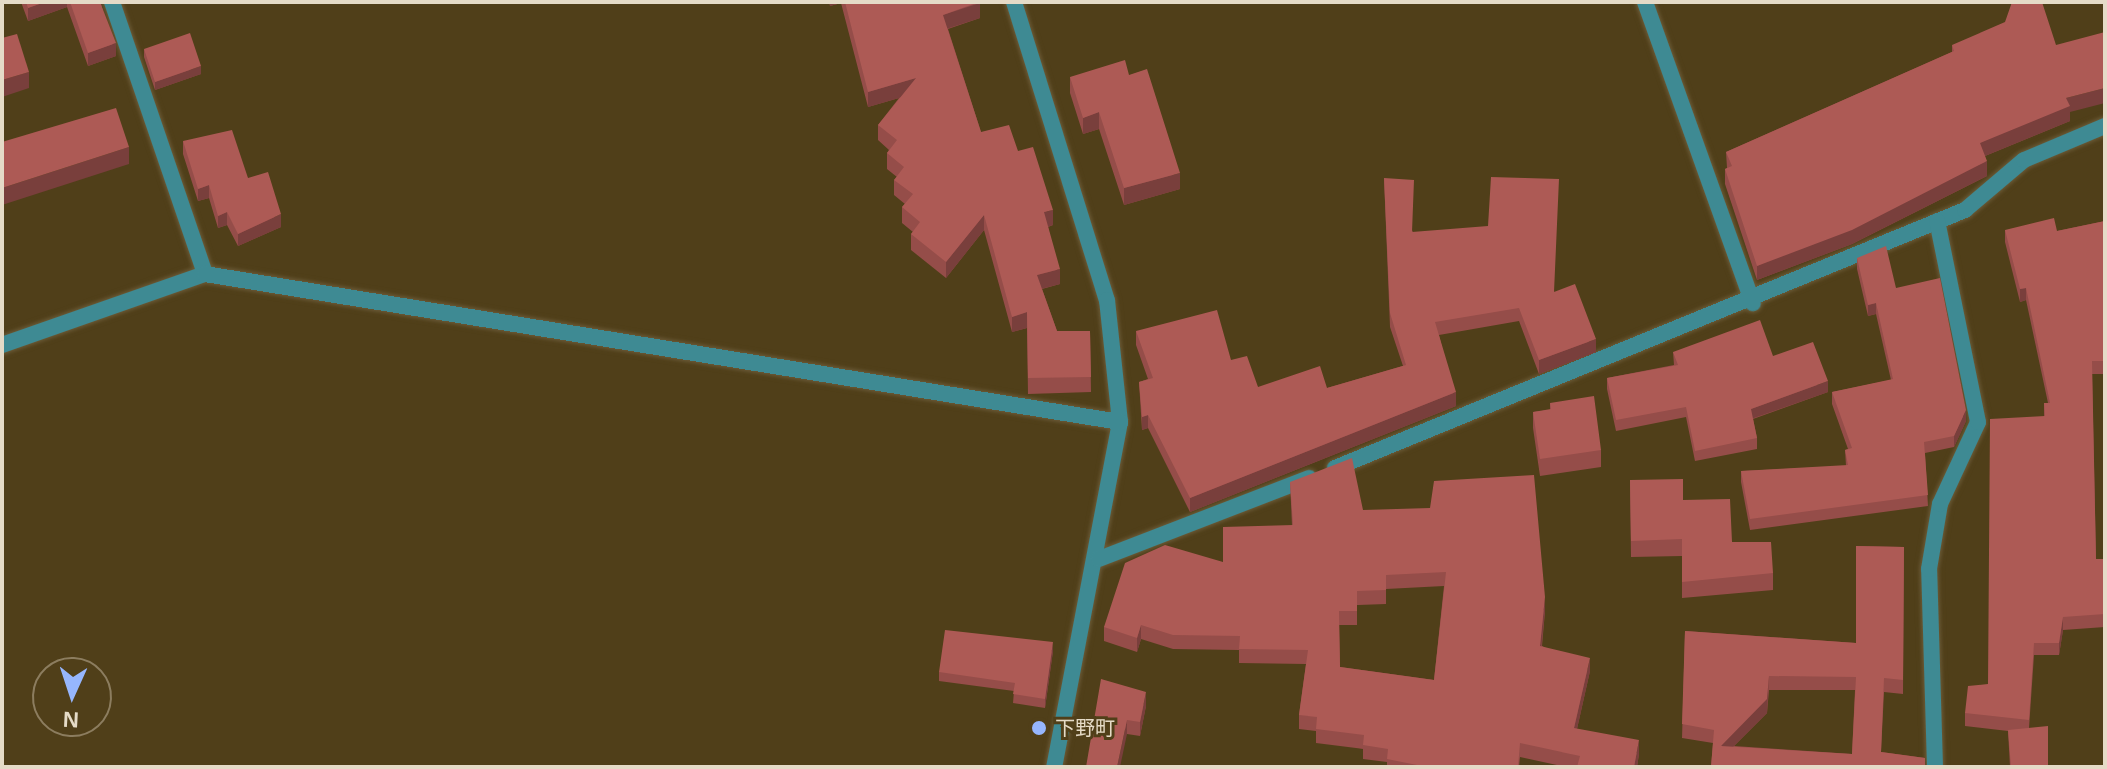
<!DOCTYPE html>
<meta charset="utf-8">
<style>
body{margin:0}
#map{position:relative;width:2107px;height:769px;overflow:hidden;background:#503f19;font-family:Helvetica,"Noto Sans JP",sans-serif}
div>[style]{position:absolute}
[style*='--x']{left:calc(var(--x)*1px);top:calc(var(--y)*1px);width:calc(var(--w)*1px);rotate:calc(var(--a)*1deg)}
.roads{filter:drop-shadow(0 0 2px #6b5b38) drop-shadow(0 0 2px #6b5b38)}
.minor>*{height:16px;margin:-8px;padding:0 8px;transform-origin:8px;border-radius:8px;background:#3e8a93}
.wall>*{inset:0;background:#954d49}
.shaded-wall>*{inset:0;background:#793f3c}
.building>*{inset:0;background:#ad5a55}
.dots>*{width:22px;height:22px;translate:-50% -50%;box-sizing:border-box;border:4px solid #503f19;border-radius:50%}
span{translate:-50% -50%;white-space:nowrap;text-align:center;line-height:1.15;-webkit-text-stroke:6px #503f19;paint-order:stroke}
.poi-label{font-size:20px;color:#e5dbc7}
.left{translate:0 -50%;text-align:left}
.frame{position:absolute;inset:0;border:4px solid #e5dbc7;pointer-events:none}
.north{position:absolute;left:32px;top:657px;width:80px;height:80px;box-sizing:border-box;background:#503f19;border:2px solid #8c7d5f;border-radius:50%;rotate:183deg;font-size:22px;font-weight:700;line-height:32px;text-align:center;color:#e5dbc7}
.north::after{content:'';display:block;margin:auto;width:28px;height:36px;background:#96b6fd;clip-path:polygon(50% 0,100% 100%,50% 72%,0 100%)}
</style>
<div id="map">
<div class="roads">
<div class="minor">
<i style="--x:112;--y:2;--w:287;--a:71.1"></i>
<i style="--x:1014;--y:2;--w:312;--a:72.7"></i>
<i style="--x:1107;--y:300;--w:123;--a:83.9"></i>
<i style="--x:1120;--y:422;--w:351;--a:100.8"></i>
<i style="--x:1645;--y:2;--w:320;--a:70.3"></i>
<i style="--x:2;--y:345;--w:215;--a:-19.3"></i>
<i style="--x:205;--y:274;--w:927;--a:9.19"></i>
<i style="--x:1335;--y:468;--w:681;--a:-22.27"></i>
<i style="--x:1965;--y:210;--w:77;--a:-40.3"></i>
<i style="--x:2024;--y:160;--w:88;--a:-22.8"></i>
<i style="--x:1099;--y:559;--w:225;--a:-21.1"></i>
<i style="--x:1935;--y:767;--w:198;--a:-91.7"></i>
<i style="--x:1929;--y:569;--w:66;--a:-80.4"></i>
<i style="--x:1940;--y:504;--w:90;--a:-65.1"></i>
<i style="--x:1978;--y:422;--w:205;--a:-101.5"></i>
</div>
</div>
<div class="wall">
<i style="clip-path:polygon(21px 2px,102px 2px,101px 4px,116px 56px,88px 66px,67px 7px,28px 21px)"></i>
<i style="clip-path:polygon(829px 2px,979px 2px,980px 18px,948px 29px,981px 132px,1018px 151px,1053px 225px,1048px 227px,1060px 284px,1042px 289px,1057px 331px,1090px 331px,1091px 392px,1028px 394px,1027px 328px,1012px 332px,984px 230px,946px 278px,911px 250px,911px 234px,913px 232px,902px 223px,902px 207px,905px 204px,894px 195px,894px 180px,897px 177px,887px 169px,887px 153px,889px 150px,878px 140px,878px 125px,899px 98px,868px 107px,841px 3px,830px 6px)"></i>
<i style="clip-path:polygon(1952px 45px,2070px 112px,2070px 121px,1985px 156px,1987px 176px,1852px 244px,1757px 280px,1725px 184px,1725px 169px,1727px 168px,1726px 152px,1952px 52px)"></i>
<i style="clip-path:polygon(144px 49px,201px 74px,155px 90px,144px 57px)"></i>
<i style="clip-path:polygon(1129px 75px,1180px 189px,1124px 205px,1099px 129px,1083px 134px,1070px 93px,1070px 77px)"></i>
<i style="clip-path:polygon(183px 141px,248px 178px,281px 227px,238px 246px,227px 225px,218px 228px,209px 198px,198px 201px,183px 154px)"></i>
<i style="clip-path:polygon(1384px 178px,1413px 232px,1555px 292px,1596px 352px,1539px 374px,1519px 321px,1439px 335px,1456px 406px,1190px 512px,1148px 428px,1142px 430px,1139px 382px,1148px 379px,1136px 345px,1136px 331px,1231px 360px,1258px 387px,1327px 388px,1403px 366px,1390px 327px)"></i>
<i style="clip-path:polygon(2105px 221px,2105px 374px,2092px 374px,2096px 559px,2105px 559px,2105px 627px,2063px 630px,2059px 655px,2034px 655px,2029px 728px,2048px 767px,2010px 767px,2008px 731px,1965px 726px,1965px 713px,1988px 684px,2044px 416px,2044px 403px,2048px 403px,2026px 300px,2020px 302px,2005px 242px,2005px 230px,2057px 231px)"></i>
<i style="clip-path:polygon(1857px 258px,1896px 288px,1966px 421px,1954px 447px,1925px 453px,1928px 506px,1750px 530px,1741px 482px,1741px 471px,1846px 466px,1845px 450px,1848px 449px,1832px 404px,1832px 392px,1891px 380px,1876px 314px,1868px 316px,1857px 269px)"></i>
<i style="clip-path:polygon(1673px 352px,1773px 356px,1828px 392px,1753px 419px,1757px 438px,1757px 449px,1695px 461px,1686px 417px,1616px 431px,1607px 389px,1607px 378px,1674px 365px)"></i>
<i style="clip-path:polygon(1550px 403px,1601px 450px,1601px 467px,1540px 476px,1533px 428px,1533px 412px,1550px 410px)"></i>
<i style="clip-path:polygon(1630px 480px,1683px 500px,1732px 542px,1773px 573px,1773px 590px,1682px 598px,1682px 556px,1631px 557px)"></i>
<i style="clip-path:polygon(evenodd,1290px 482px,1363px 510px,1545px 611px,1542px 646px,1590px 671px,1577px 729px,1639px 754px,1637px 767px,1566px 767px,1520px 757px,1519px 767px,1387px 767px,1387px 762px,1363px 759px,1363px 749px,1316px 743px,1316px 731px,1299px 729px,1299px 715px,1306px 664px,1239px 663px,1239px 650px,1173px 649px,1141px 639px,1137px 652px,1104px 641px,1104px 627px,1292px 526px,1290px 482px,1444px 586px,1434px 680px,1340px 667px,1339px 625px,1357px 625px,1357px 605px,1386px 604px,1386px 589px,1444px 586px)"></i>
<i style="clip-path:polygon(evenodd,1856px 546px,1904px 547px,1903px 694px,1884px 692px,1881px 752px,1925px 758px,1925px 767px,1711px 767px,1713px 743px,1682px 738px,1685px 631px,1856px 643px,1856px 546px,1769px 690px,1855px 690px,1852px 754px,1734px 746px,1767px 713px,1769px 690px)"></i>
<i style="clip-path:polygon(1053px 651px,1045px 708px,1013px 703px,1014px 691px,939px 681px,939px 672px)"></i>
<i style="clip-path:polygon(1101px 679px,1146px 706px,1140px 736px,1127px 734px)"></i>
</div>
<div class="shaded-wall">
<i style="clip-path:polygon(45px 2px,67px 2px,67px 7px,28px 21px,28px 8px)"></i>
<i style="clip-path:polygon(830px 2px,841px 2px,841px 3px,830px 6px)"></i>
<i style="clip-path:polygon(980px 3px,980px 18px,943px 30px,943px 15px)"></i>
<i style="clip-path:polygon(116px 43px,116px 56px,88px 66px,88px 53px)"></i>
<i style="clip-path:polygon(201px 66px,201px 74px,155px 90px,155px 82px)"></i>
<i style="clip-path:polygon(29px 72px,29px 88px,2px 97px,2px 80px)"></i>
<i style="clip-path:polygon(916px 78px,916px 93px,868px 107px,868px 92px)"></i>
<i style="clip-path:polygon(2105px 88px,2105px 103px,2070px 112px,2070px 121px,1980px 158px,1980px 143px,2066px 98px)"></i>
<i style="clip-path:polygon(1099px 112px,1099px 129px,1083px 134px,1083px 118px)"></i>
<i style="clip-path:polygon(129px 147px,129px 164px,2px 205px,2px 188px)"></i>
<i style="clip-path:polygon(1987px 161px,1987px 176px,1852px 244px,1757px 280px,1757px 266px)"></i>
<i style="clip-path:polygon(1180px 173px,1180px 189px,1124px 205px,1124px 188px)"></i>
<i style="clip-path:polygon(209px 185px,209px 198px,198px 201px,198px 189px)"></i>
<i style="clip-path:polygon(1053px 210px,1053px 225px,1044px 228px,1044px 212px)"></i>
<i style="clip-path:polygon(227px 212px,227px 225px,218px 228px,218px 216px)"></i>
<i style="clip-path:polygon(281px 214px,281px 227px,238px 246px,238px 234px)"></i>
<i style="clip-path:polygon(984px 215px,984px 230px,946px 278px,946px 262px)"></i>
<i style="clip-path:polygon(1060px 269px,1060px 284px,1037px 290px,1037px 275px)"></i>
<i style="clip-path:polygon(2026px 288px,2026px 300px,2020px 302px,2020px 289px)"></i>
<i style="clip-path:polygon(1876px 303px,1876px 314px,1868px 316px,1868px 305px)"></i>
<i style="clip-path:polygon(1027px 312px,1027px 328px,1012px 332px,1012px 317px)"></i>
<i style="clip-path:polygon(1596px 339px,1596px 352px,1539px 374px,1539px 360px)"></i>
<i style="clip-path:polygon(1828px 381px,1828px 392px,1751px 419px,1751px 409px)"></i>
<i style="clip-path:polygon(1456px 392px,1456px 406px,1190px 512px,1190px 498px)"></i>
<i style="clip-path:polygon(1966px 410px,1966px 421px,1954px 447px,1954px 436px)"></i>
<i style="clip-path:polygon(1148px 415px,1148px 428px,1142px 430px,1142px 417px)"></i>
<i style="clip-path:polygon(1545px 597px,1545px 611px,1540px 660px,1540px 646px)"></i>
<i style="clip-path:polygon(2063px 617px,2063px 630px,2059px 655px,2059px 643px)"></i>
<i style="clip-path:polygon(1141px 625px,1141px 639px,1137px 652px,1137px 638px)"></i>
<i style="clip-path:polygon(1053px 642px,1053px 651px,1045px 708px,1045px 699px)"></i>
<i style="clip-path:polygon(1590px 658px,1590px 671px,1574px 742px,1574px 728px)"></i>
<i style="clip-path:polygon(1769px 676px,1767px 713px,1721px 759px,1721px 746px)"></i>
<i style="clip-path:polygon(1146px 692px,1146px 706px,1140px 736px,1140px 722px)"></i>
<i style="clip-path:polygon(1127px 720px,1127px 734px,1120px 767px,1117px 767px)"></i>
<i style="clip-path:polygon(1639px 740px,1639px 754px,1637px 767px,1634px 767px)"></i>
</div>
<div class="building">
<i style="clip-path:polygon(26px 2px,45px 2px,28px 8px)"></i>
<i style="clip-path:polygon(70px 2px,100px 2px,116px 43px,88px 53px)"></i>
<i style="clip-path:polygon(845px 2px,979px 2px,943px 15px,981px 132px,1009px 125px,1018px 151px,1033px 147px,1053px 210px,1044px 212px,1060px 269px,1037px 275px,1057px 331px,1090px 331px,1091px 377px,1028px 378px,1027px 312px,1012px 317px,984px 215px,946px 262px,911px 234px,920px 222px,902px 207px,913px 194px,894px 180px,904px 167px,887px 153px,897px 140px,878px 125px,916px 78px,868px 92px)"></i>
<i style="clip-path:polygon(2012px 2px,2042px 2px,2056px 45px,2105px 32px,2105px 88px,2066px 98px,2070px 106px,1980px 143px,1987px 161px,1852px 230px,1757px 266px,1725px 169px,1732px 166px,1726px 152px,1954px 51px,1952px 45px,2005px 22px)"></i>
<i style="clip-path:polygon(190px 33px,201px 66px,155px 82px,144px 49px)"></i>
<i style="clip-path:polygon(17px 34px,29px 72px,2px 80px,2px 38px)"></i>
<i style="clip-path:polygon(1125px 60px,1129px 75px,1147px 69px,1180px 173px,1124px 188px,1099px 112px,1083px 118px,1070px 77px)"></i>
<i style="clip-path:polygon(116px 108px,129px 147px,2px 188px,2px 142px)"></i>
<i style="clip-path:polygon(232px 130px,248px 178px,268px 172px,281px 214px,238px 234px,227px 212px,218px 216px,209px 185px,198px 189px,183px 141px)"></i>
<i style="clip-path:polygon(1491px 177px,1559px 179px,1554px 292px,1575px 284px,1596px 339px,1539px 360px,1519px 308px,1435px 322px,1456px 392px,1190px 498px,1148px 415px,1142px 417px,1139px 382px,1153px 378px,1136px 331px,1217px 310px,1231px 360px,1247px 356px,1258px 387px,1320px 366px,1327px 388px,1406px 365px,1390px 313px,1384px 178px,1414px 180px,1412px 232px,1488px 226px)"></i>
<i style="clip-path:polygon(2054px 218px,2057px 231px,2105px 221px,2105px 361px,2092px 361px,2096px 559px,2105px 559px,2105px 614px,2063px 617px,2059px 643px,2034px 643px,2029px 720px,1965px 713px,1968px 686px,1988px 684px,1990px 419px,2045px 416px,2044px 403px,2050px 403px,2026px 288px,2020px 289px,2005px 230px)"></i>
<i style="clip-path:polygon(1886px 246px,1896px 288px,1940px 278px,1966px 410px,1954px 436px,1924px 442px,1928px 495px,1750px 519px,1741px 471px,1848px 465px,1845px 450px,1852px 448px,1832px 392px,1893px 379px,1876px 303px,1868px 305px,1857px 258px)"></i>
<i style="clip-path:polygon(1760px 320px,1773px 356px,1813px 342px,1828px 381px,1751px 409px,1757px 438px,1695px 451px,1686px 407px,1616px 420px,1607px 378px,1678px 365px,1673px 352px)"></i>
<i style="clip-path:polygon(1594px 396px,1601px 450px,1540px 459px,1533px 412px,1551px 409px,1550px 403px)"></i>
<i style="clip-path:polygon(evenodd,1352px 458px,1363px 510px,1430px 508px,1434px 481px,1534px 475px,1545px 597px,1540px 646px,1590px 658px,1574px 728px,1639px 740px,1634px 767px,1577px 767px,1580px 756px,1520px 743px,1518px 767px,1427px 767px,1387px 759px,1388px 749px,1363px 745px,1364px 735px,1316px 729px,1317px 717px,1299px 715px,1308px 650px,1239px 649px,1240px 636px,1173px 635px,1141px 625px,1137px 638px,1104px 627px,1125px 563px,1165px 545px,1223px 562px,1223px 527px,1293px 525px,1290px 482px,1352px 458px,1446px 572px,1434px 680px,1340px 667px,1339px 611px,1357px 611px,1357px 591px,1386px 590px,1386px 575px,1446px 572px)"></i>
<i style="clip-path:polygon(1683px 479px,1683px 500px,1730px 499px,1732px 542px,1771px 542px,1773px 573px,1682px 582px,1682px 539px,1631px 541px,1630px 480px)"></i>
<i style="clip-path:polygon(evenodd,1856px 546px,1904px 547px,1903px 680px,1884px 678px,1881px 752px,1925px 758px,1925px 767px,1711px 767px,1714px 730px,1682px 724px,1685px 631px,1856px 643px,1856px 546px,1769px 676px,1856px 677px,1852px 754px,1721px 746px,1767px 699px,1769px 676px)"></i>
<i style="clip-path:polygon(945px 630px,1053px 642px,1045px 699px,1013px 694px,1015px 683px,939px 672px)"></i>
<i style="clip-path:polygon(1101px 679px,1146px 692px,1140px 722px,1127px 720px,1117px 767px,1086px 767px)"></i>
<i style="clip-path:polygon(2048px 726px,2048px 767px,2011px 767px,2008px 730px)"></i>
</div>
<div class="dots">
<i style="left:1039px;top:728px;background:#96b6fd"></i>
</div>
<div class="poi-label">
<span class="left" style="left:1055px;top:728px">下野町</span>
</div>
<div class="frame"></div>
<div class="north">N</div>
</div>
